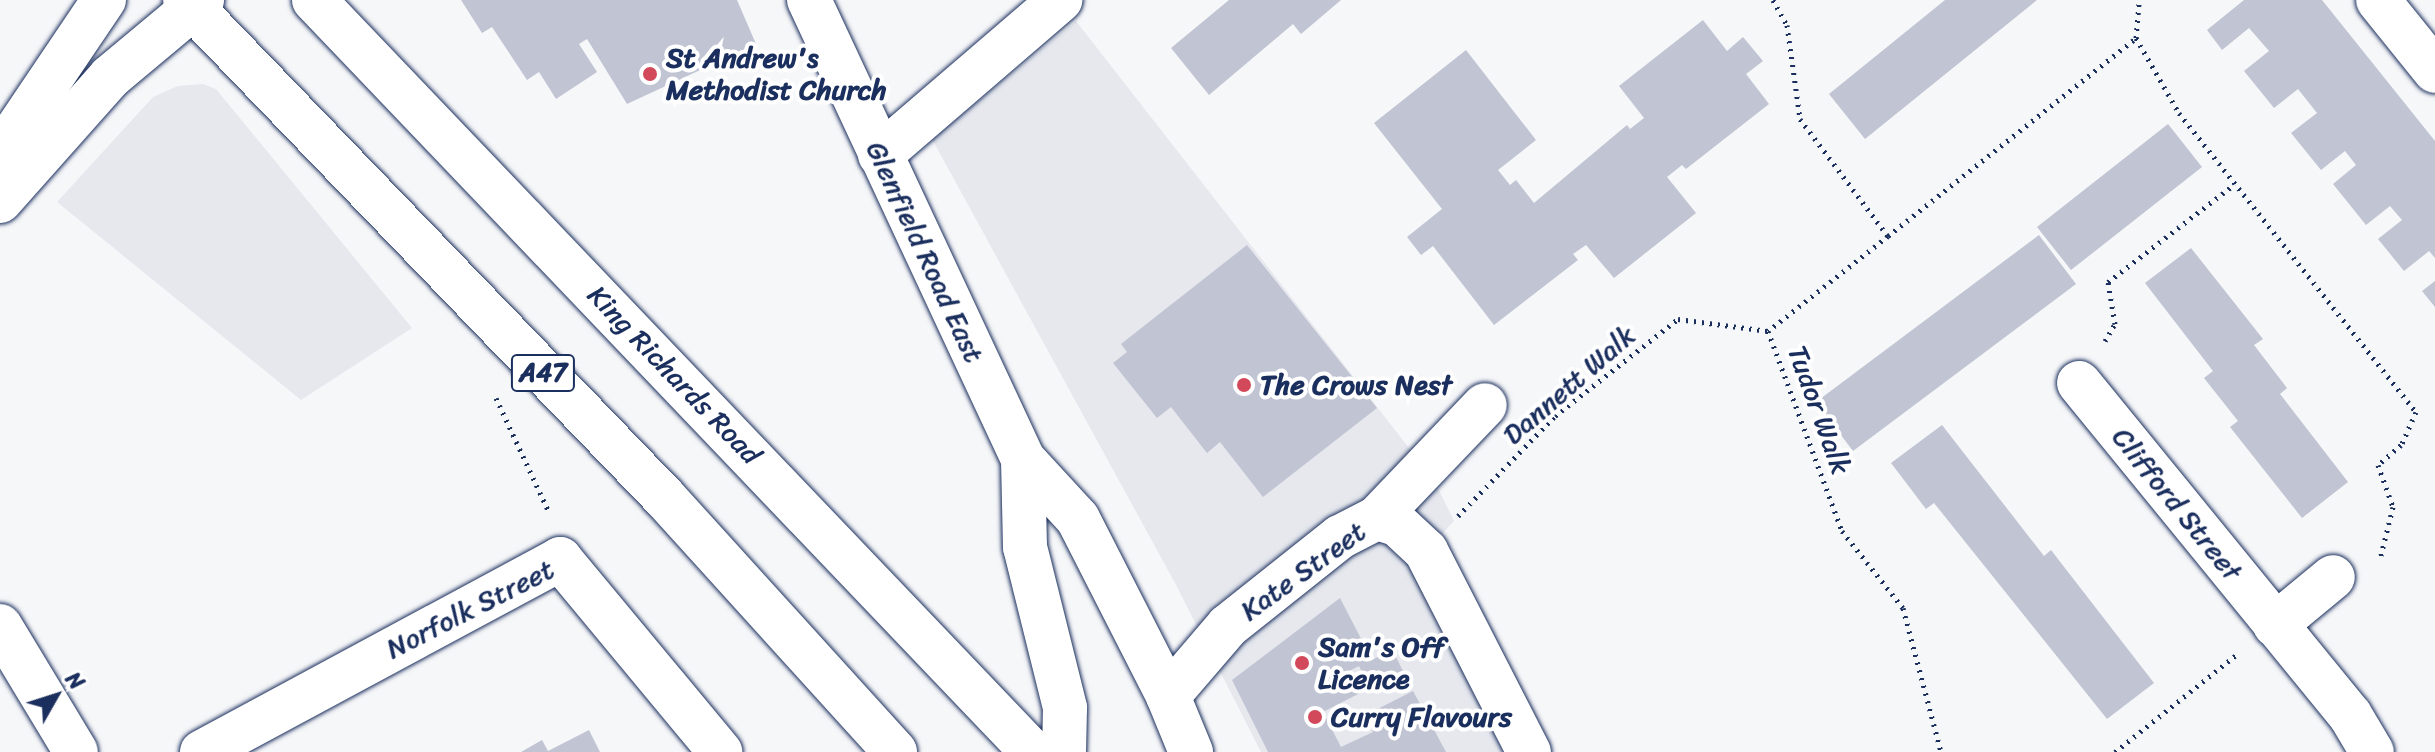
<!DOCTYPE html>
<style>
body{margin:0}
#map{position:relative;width:2435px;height:752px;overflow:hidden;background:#f6f7f9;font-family:Sriracha,sans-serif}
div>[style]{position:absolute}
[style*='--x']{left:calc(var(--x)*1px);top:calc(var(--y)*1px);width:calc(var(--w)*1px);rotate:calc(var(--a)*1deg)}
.built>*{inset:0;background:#e6e8ee}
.building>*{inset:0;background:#c0c4d3}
.path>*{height:5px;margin-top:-2.5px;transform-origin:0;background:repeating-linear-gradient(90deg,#1b2f5e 0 2px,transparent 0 8px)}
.roads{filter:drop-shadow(0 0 2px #1b2f5e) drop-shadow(0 0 2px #1b2f5e)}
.minor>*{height:44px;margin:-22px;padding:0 22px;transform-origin:22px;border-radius:22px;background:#fff}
.major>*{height:44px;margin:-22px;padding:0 22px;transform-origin:22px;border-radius:22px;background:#fff}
.dots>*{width:22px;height:22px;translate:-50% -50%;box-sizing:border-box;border:4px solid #fff;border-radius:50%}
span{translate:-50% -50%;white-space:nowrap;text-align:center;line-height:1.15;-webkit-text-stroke:8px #fff;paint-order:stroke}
.shield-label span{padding:2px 6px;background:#fff;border:2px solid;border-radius:6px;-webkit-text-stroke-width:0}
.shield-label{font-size:26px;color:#1b2f5e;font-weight:700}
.poi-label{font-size:28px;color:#1b2f5e;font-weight:700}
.left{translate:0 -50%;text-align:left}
.street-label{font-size:28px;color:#1b2f5e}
.north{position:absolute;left:16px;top:656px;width:80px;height:80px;-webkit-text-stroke:6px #fff;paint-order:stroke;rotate:51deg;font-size:22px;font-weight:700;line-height:32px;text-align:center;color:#1b2f5e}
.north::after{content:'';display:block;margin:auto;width:28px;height:36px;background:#1b2f5e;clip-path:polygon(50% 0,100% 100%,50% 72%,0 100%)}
</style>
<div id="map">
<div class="built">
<i style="clip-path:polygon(1076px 21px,1434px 480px,1454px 521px,1426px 551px,1529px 752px,1261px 752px,1175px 583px,932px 139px)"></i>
<i style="clip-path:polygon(203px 84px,216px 89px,412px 328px,301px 400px,57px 202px,153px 97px,178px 86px)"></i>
</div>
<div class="building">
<i style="clip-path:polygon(461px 0,737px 0,756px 44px,627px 104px,587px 39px,579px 44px,597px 72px,556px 99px,539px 72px,527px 80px,492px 27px,482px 33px)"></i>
<i style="clip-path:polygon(1229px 0,1341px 0,1301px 34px,1293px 24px,1209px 95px,1171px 48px)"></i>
<i style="clip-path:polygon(1945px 0,2037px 0,1865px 139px,1829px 94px)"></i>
<i style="clip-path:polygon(2244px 0,2322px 0,2435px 141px,2435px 258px,2429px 251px,2404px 271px,2378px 239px,2402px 220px,2390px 206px,2366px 225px,2333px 184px,2356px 165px,2345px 151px,2321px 170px,2291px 133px,2317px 113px,2298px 89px,2274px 108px,2244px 71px,2269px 51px,2249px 28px,2222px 50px,2207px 30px)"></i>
<i style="clip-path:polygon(1703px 20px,1727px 51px,1743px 37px,1763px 61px,1746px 74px,1769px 104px,1686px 169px,1682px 165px,1667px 177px,1696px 213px,1614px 278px,1586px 245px,1573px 254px,1578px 260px,1494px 325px,1433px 246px,1421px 255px,1407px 237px,1442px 209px,1374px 123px,1466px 50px,1536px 140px,1498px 170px,1510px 185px,1516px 180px,1534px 203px,1627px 125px,1630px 129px,1644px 118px,1619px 86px)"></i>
<i style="clip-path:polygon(2168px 124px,2202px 167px,2071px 270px,2037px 227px)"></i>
<i style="clip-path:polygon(2039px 235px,2076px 284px,1853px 451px,1816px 402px)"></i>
<i style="clip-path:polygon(1247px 245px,1377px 408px,1263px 497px,1220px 442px,1207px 453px,1171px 407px,1157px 418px,1113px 363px,1127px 352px,1121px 344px)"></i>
<i style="clip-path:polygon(2191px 248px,2263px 339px,2254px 345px,2287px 388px,2280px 394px,2348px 482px,2302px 518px,2230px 427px,2238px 421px,2204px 378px,2213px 371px,2145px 283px)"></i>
<i style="clip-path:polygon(2435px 281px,2435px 307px,2422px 291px)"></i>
<i style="clip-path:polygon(1942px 425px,2044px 556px,2051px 550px,2154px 683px,2107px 719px,1934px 503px,1926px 509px,1891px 463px)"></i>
<i style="clip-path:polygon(1340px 598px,1372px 660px,1392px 649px,1405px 675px,1372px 693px,1359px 666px,1349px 671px,1360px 693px,1323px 712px,1341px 747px,1373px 732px,1364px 716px,1413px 691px,1446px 752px,1268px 752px,1232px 680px)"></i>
<i style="clip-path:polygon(589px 730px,600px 752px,521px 752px,542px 740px,548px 751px)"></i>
</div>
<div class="path">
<i style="--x:1773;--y:0;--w:29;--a:61"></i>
<i style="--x:1787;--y:25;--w:95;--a:82.1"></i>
<i style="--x:1800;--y:119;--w:146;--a:53.1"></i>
<i style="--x:1888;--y:236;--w:153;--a:141.6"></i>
<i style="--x:1768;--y:331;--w:213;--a:69.7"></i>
<i style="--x:1842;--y:531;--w:98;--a:51.6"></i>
<i style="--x:1903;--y:608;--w:149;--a:75.2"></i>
<i style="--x:2136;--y:38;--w:86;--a:60.2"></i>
<i style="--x:2179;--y:113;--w:382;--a:51.6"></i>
<i style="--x:2416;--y:412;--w:36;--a:114"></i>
<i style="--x:2401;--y:445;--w:30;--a:139"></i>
<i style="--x:2378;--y:465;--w:45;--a:70.3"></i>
<i style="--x:2393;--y:507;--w:54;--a:104"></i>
<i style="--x:1888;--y:236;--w:317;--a:-38.6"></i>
<i style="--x:2136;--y:38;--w:38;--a:-85"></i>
<i style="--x:2105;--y:341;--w:20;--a:-60"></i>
<i style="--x:2115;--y:324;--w:43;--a:-99.5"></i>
<i style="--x:2108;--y:282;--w:160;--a:-37.7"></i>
<i style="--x:496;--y:398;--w:126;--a:65.1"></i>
<i style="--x:1458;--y:516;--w:139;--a:-45.9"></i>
<i style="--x:1555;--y:416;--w:157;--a:-38.3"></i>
<i style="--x:1678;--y:319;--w:91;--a:7.6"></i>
<i style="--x:2115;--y:752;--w:155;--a:-38.7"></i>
</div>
<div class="roads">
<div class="minor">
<i style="--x:809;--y:0;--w:506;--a:65"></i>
<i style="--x:1023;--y:459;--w:81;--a:47.5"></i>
<i style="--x:1078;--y:519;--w:199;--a:63"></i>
<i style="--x:1168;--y:696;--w:61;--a:67.7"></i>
<i style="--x:2378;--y:0;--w:91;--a:51.2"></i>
<i style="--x:0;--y:154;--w:186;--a:-56"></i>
<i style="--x:880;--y:155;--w:238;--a:-40.7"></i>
<i style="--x:0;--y:201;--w:166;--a:-48.4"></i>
<i style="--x:110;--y:77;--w:120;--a:-39.9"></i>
<i style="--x:2079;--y:383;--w:429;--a:50.8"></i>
<i style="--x:2350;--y:715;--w:43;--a:59.3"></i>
<i style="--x:1023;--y:459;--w:88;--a:88.7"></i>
<i style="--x:1025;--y:547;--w:166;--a:76"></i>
<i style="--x:1065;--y:708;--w:44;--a:91.3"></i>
<i style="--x:1377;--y:518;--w:21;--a:17"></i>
<i style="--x:1397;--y:524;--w:40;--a:43"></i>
<i style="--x:1426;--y:551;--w:226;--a:62.9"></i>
<i style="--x:2275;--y:625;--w:75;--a:-39.6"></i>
<i style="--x:0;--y:626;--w:147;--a:58.9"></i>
<i style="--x:1168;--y:696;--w:92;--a:-49.4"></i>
<i style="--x:1228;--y:626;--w:143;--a:-38.5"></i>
<i style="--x:1340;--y:537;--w:42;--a:-27.2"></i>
<i style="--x:1377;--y:518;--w:156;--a:-46.3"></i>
<i style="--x:202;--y:752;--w:407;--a:-28.3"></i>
<i style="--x:560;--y:559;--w:251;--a:50.3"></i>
</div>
<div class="major">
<i style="--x:185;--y:0;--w:690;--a:46.06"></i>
<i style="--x:664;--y:497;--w:344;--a:47.8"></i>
<i style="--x:314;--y:0;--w:1040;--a:46.32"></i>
</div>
</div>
<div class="dots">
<i style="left:650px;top:74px;background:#d1495b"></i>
<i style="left:1244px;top:385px;background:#d1495b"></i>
<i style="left:1302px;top:663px;background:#d1495b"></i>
<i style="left:1315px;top:717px;background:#d1495b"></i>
</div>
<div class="shield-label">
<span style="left:543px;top:373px">A47</span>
</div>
<div class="poi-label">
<span class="left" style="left:666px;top:74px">St Andrew's<br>Methodist Church</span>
<span class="left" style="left:1260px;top:385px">The Crows Nest</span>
<span class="left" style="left:1318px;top:663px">Sam's Off<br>Licence</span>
<span class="left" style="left:1331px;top:717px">Curry Flavours</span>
</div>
<div class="street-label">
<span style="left:925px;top:252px;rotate:65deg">Glenfield Road East</span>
<span style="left:674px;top:375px;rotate:46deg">King Richards Road</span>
<span style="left:1569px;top:385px;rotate:-41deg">Dannett Walk</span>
<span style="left:1819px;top:410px;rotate:70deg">Tudor Walk</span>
<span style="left:2177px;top:504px;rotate:51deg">Clifford Street</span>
<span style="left:1303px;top:571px;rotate:-36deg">Kate Street</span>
<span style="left:470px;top:609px;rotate:-27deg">Norfolk Street</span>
</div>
<div class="north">N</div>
</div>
